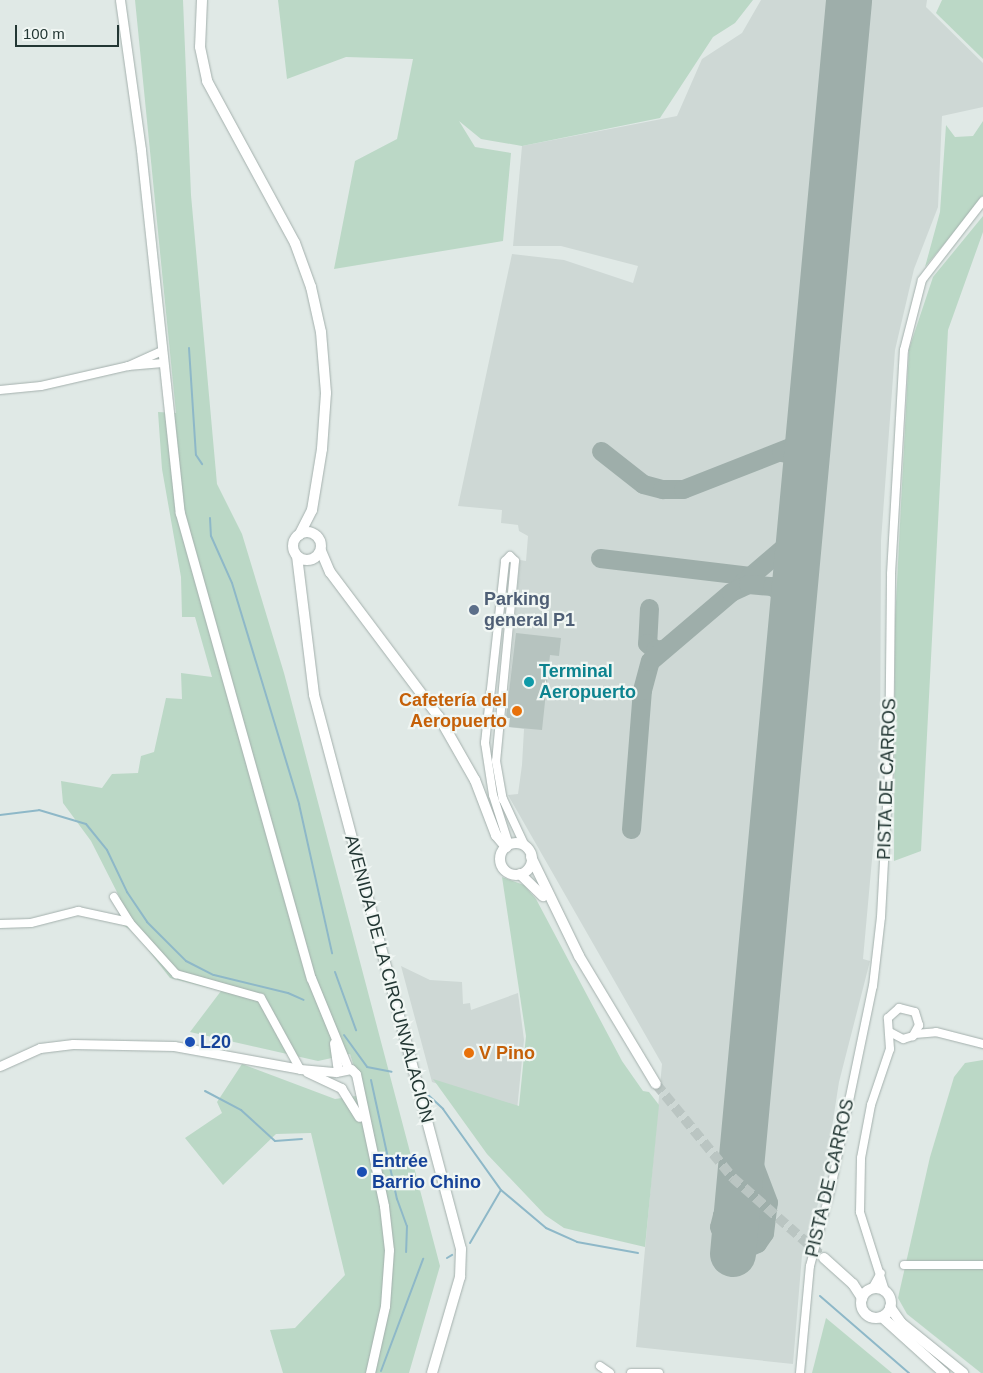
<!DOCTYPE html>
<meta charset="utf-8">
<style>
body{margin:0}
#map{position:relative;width:983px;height:1373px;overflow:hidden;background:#e0e9e6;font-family:Helvetica,sans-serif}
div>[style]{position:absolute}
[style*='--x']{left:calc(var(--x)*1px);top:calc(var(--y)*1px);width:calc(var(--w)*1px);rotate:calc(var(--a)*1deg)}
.built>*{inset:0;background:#ced8d5}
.green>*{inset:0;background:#bbd8c6}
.stream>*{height:2px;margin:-1px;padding:0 1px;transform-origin:1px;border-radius:1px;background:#8eb8c8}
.taxiway>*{height:19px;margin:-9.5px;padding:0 9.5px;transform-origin:9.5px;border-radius:9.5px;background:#9eaeaa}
.runway>*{height:46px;margin:-23px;padding:0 23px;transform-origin:23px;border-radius:23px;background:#9eaeaa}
.building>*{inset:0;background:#b6c3bf}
.secondary-tunnel>*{height:10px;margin-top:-5px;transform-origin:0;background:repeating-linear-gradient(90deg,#bac5c2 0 10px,transparent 0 15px)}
.roads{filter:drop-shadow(0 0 1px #a4b0ad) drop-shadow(0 0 1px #a4b0ad)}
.minor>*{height:8px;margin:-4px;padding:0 4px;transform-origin:4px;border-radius:4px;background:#fff}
.tertiary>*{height:9px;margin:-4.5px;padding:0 4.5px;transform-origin:4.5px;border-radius:4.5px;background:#fff}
.secondary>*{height:10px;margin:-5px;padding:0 5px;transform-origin:5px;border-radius:5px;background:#fff}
.secondary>.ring{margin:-5px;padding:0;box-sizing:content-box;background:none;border:10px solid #fff;border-radius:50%}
.dots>*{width:14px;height:14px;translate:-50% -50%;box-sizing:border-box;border:2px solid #f0f6f3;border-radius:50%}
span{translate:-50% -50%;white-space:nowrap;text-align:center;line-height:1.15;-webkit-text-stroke:4.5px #f0f6f3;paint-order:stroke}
.service-label{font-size:18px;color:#4e5e75;font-weight:700}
.left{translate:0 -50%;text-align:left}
.culture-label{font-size:18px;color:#0d838f;font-weight:700}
.food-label{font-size:18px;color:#c56008;font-weight:700}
.right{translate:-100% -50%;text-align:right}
.street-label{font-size:18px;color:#233734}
.transit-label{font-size:18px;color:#164399;font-weight:700}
.scale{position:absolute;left:15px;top:25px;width:104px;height:22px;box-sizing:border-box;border:2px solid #233734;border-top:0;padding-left:6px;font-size:15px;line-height:18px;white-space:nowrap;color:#233734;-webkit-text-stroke:4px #f0f6f3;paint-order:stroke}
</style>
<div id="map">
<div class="built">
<i style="clip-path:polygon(761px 0,927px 0,926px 7px,983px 63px,983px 107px,942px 116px,938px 207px,914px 269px,895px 350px,881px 541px,880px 771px,863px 959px,870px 961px,839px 1082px,822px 1191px,802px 1255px,793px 1364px,636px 1347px,662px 1064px,508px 795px,518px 794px,522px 765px,524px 729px,509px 727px,510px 718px,506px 718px,520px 560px,526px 561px,528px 536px,519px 531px,518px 525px,501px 523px,502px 510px,458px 506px,512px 254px,564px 260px,633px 283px,638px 266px,561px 246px,513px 246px,522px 146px,677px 116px,702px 59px,742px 33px)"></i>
<i style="clip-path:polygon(401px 966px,430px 980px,462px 982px,463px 1004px,470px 1003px,471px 1010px,518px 993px,524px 1040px,517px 1110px,432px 1082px)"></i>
</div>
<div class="green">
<i style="clip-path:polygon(135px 0,183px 0,191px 195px,217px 484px,242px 534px,284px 673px,440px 1266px,409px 1373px,283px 1373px,270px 1330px,295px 1328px,345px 1275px,311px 1133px,276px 1134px,223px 1185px,185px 1138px,222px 1113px,217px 1102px,242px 1064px,335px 1099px,363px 1095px,350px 1054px,318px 1061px,190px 1032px,221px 991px,170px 978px,135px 933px,118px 922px,120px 898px,91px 841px,63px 803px,61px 781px,102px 788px,112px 774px,138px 773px,141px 756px,154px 752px,166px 698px,182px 699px,181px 673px,212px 677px,195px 617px,182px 617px,181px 577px,162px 469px,158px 412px,176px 413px)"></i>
<i style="clip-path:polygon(278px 0,753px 0,735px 23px,713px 37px,660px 118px,522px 146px,481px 139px,459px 121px,475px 147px,511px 153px,503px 241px,334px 269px,355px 161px,397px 139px,413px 59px,346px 57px,287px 79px)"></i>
<i style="clip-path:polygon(942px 0,983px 0,983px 59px,936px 13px)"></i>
<i style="clip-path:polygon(983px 121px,983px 197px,925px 267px,940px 212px,946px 125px,955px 137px,973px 136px)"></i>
<i style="clip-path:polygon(983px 216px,983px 232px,948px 330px,921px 851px,894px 861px,895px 621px,909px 349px,933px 277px)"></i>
<i style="clip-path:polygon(502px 877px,524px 885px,536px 899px,622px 1061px,643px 1091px,649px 1092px,659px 1105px,645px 1247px,564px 1228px,545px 1215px,487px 1154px,433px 1079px,519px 1106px,526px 1036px)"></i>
<i style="clip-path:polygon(983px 1060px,983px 1373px,981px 1373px,907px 1314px,898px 1298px,930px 1157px,954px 1077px,965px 1063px)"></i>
<i style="clip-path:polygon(826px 1318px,892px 1373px,812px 1373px)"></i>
</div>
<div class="stream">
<i style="--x:189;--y:348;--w:107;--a:86.3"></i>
<i style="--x:196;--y:455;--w:11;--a:56"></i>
<i style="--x:210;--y:518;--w:18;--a:87"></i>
<i style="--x:211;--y:536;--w:51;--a:65.9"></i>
<i style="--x:232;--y:583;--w:231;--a:73.1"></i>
<i style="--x:299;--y:804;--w:153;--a:77.5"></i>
<i style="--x:0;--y:815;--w:39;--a:-7"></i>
<i style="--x:39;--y:810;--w:49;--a:16.6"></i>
<i style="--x:86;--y:824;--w:33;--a:51"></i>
<i style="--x:107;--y:850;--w:47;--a:64.5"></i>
<i style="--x:127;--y:892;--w:36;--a:56"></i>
<i style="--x:147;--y:922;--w:55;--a:45"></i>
<i style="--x:186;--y:961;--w:31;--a:27"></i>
<i style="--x:214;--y:975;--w:76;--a:13.7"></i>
<i style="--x:288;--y:993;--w:17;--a:24"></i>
<i style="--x:335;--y:972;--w:62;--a:70.1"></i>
<i style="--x:344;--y:1035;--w:39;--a:54"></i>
<i style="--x:367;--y:1067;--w:25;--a:11"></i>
<i style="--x:371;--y:1080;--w:122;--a:77.7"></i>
<i style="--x:397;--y:1199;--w:29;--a:70"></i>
<i style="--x:407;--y:1226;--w:26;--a:92"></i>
<i style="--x:205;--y:1091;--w:41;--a:27.8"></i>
<i style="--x:241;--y:1110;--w:46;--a:42.4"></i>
<i style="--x:275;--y:1141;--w:27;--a:-4"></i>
<i style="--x:425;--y:1092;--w:25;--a:43"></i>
<i style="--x:443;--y:1109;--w:100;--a:54.4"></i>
<i style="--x:501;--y:1190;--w:59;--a:40.2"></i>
<i style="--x:546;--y:1228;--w:34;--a:24"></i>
<i style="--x:577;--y:1242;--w:62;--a:10.2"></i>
<i style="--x:470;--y:1243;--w:61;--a:-59.7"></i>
<i style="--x:447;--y:1258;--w:6;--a:-31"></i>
<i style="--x:820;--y:1296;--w:118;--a:40.9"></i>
<i style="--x:381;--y:1371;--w:120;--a:-69.4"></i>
</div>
<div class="taxiway">
<i style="--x:601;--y:451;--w:53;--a:38.2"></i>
<i style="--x:643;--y:484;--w:20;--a:15"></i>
<i style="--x:662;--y:489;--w:21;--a:0"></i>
<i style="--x:683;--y:489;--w:118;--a:-21.4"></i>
<i style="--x:793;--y:446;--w:20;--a:-45"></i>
<i style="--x:807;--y:432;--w:14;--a:-78"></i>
<i style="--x:781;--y:452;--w:15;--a:11"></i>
<i style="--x:796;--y:455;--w:18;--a:56"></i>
<i style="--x:600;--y:558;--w:151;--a:6.8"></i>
<i style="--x:742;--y:583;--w:55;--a:-40.6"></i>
<i style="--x:784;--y:547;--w:30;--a:-56"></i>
<i style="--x:649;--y:608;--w:35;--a:93"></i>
<i style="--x:647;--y:643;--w:11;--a:41"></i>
<i style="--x:655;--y:650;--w:7;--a:-8"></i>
<i style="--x:631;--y:829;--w:139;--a:-85.5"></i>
<i style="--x:642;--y:690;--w:30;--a:-75"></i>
<i style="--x:650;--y:661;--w:106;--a:-40.4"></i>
<i style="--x:731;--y:592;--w:19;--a:-25"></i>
<i style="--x:748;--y:584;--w:24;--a:5"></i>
<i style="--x:772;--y:586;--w:12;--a:35"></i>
<i style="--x:782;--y:593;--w:29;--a:70"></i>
<i style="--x:739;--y:1194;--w:27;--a:129"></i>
<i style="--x:722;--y:1215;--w:12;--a:104"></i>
<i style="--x:719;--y:1227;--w:16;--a:63"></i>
<i style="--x:726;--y:1241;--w:21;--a:19"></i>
<i style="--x:746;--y:1248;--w:12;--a:-24"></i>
<i style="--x:757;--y:1243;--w:12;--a:-55"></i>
<i style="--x:764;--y:1233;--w:31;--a:-83"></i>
<i style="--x:768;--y:1202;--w:62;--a:-110.8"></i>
<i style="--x:746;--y:1144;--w:26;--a:-90"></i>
</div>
<div class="runway">
<i style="--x:733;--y:1254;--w:1259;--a:-84.71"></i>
</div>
<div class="building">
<i style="clip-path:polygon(516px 633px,561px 638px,559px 656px,550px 655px,542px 730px,509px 727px,510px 718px,506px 718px)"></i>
</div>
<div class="secondary-tunnel">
<i style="--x:656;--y:1084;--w:122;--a:50.7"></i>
<i style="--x:733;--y:1178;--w:121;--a:41.3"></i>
</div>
<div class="roads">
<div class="minor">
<i style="--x:162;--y:351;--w:37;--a:156"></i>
<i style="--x:128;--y:366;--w:35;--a:-5"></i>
<i style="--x:0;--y:390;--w:41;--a:-5.6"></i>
<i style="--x:41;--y:386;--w:89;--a:-12.9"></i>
<i style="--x:509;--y:845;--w:52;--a:-107.7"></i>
<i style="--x:493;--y:795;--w:53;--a:-98.7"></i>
<i style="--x:485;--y:743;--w:183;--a:-83.7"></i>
<i style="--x:505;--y:561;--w:7;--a:-45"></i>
<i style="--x:510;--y:556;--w:7;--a:45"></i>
<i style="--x:515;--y:561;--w:201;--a:95.4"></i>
<i style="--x:496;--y:761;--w:39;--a:80"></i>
<i style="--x:503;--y:799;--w:52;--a:64.9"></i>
<i style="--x:114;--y:897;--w:31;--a:58"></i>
<i style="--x:130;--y:923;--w:69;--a:48"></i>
<i style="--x:176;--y:974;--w:88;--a:15.8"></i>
<i style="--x:261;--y:998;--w:81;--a:61.2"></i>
<i style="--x:0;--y:924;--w:31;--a:-2"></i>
<i style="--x:31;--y:923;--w:49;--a:-14.3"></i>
<i style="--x:78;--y:911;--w:52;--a:12.2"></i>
<i style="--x:915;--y:1034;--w:21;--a:-5"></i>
<i style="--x:936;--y:1032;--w:49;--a:14.3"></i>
<i style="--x:904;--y:1265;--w:79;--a:0"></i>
<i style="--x:872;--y:1289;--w:18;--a:-61"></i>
<i style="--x:885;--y:1291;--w:83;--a:-107.6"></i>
<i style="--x:860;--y:1212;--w:54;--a:-88.9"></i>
<i style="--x:861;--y:1158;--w:54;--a:-79.3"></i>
<i style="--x:871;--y:1105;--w:59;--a:-71.3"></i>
<i style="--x:890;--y:1049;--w:31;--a:-94"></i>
<i style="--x:888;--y:1018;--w:15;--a:-42"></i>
<i style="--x:899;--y:1008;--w:16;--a:14"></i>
<i style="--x:915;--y:1012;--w:14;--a:73"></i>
<i style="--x:919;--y:1025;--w:13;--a:119"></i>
<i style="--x:913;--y:1036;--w:10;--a:163"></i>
<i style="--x:903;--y:1039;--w:15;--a:-152"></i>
<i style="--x:600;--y:1366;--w:12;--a:35"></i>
<i style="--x:631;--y:1373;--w:28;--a:0"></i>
<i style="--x:800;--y:1373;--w:107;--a:-84.7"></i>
<i style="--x:810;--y:1266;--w:81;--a:-74.9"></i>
<i style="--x:831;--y:1188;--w:206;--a:-78.3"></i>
<i style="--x:873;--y:986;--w:69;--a:-83.4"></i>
<i style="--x:881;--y:917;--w:146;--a:-86.9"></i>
<i style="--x:889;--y:771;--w:197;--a:-89.4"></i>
<i style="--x:891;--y:574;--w:224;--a:-86.7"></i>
<i style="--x:904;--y:350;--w:72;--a:-75.6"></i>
<i style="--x:922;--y:280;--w:100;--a:-52.3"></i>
</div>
<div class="tertiary">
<i style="--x:120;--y:0;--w:151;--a:82"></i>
<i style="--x:141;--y:150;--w:365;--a:83.9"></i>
<i style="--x:180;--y:513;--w:483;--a:74.3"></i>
<i style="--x:311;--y:978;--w:97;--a:67.7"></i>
<i style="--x:334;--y:1043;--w:28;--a:82"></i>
<i style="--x:0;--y:1066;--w:44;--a:-24.2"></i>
<i style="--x:40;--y:1048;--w:33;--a:-7"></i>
<i style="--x:73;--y:1044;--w:101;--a:1.1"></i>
<i style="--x:174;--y:1046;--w:128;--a:10.3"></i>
<i style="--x:300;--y:1069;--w:36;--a:5"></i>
<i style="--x:336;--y:1072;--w:15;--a:-11"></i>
<i style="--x:351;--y:1069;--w:7;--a:45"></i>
<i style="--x:356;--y:1074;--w:135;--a:78"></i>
<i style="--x:384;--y:1206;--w:44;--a:83.5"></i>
<i style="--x:389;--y:1250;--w:56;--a:94.1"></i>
<i style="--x:385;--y:1306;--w:69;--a:102.6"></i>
<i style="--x:307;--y:1072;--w:38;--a:25"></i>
<i style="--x:341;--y:1088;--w:34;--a:58"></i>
</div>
<div class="secondary">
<i style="--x:202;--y:0;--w:47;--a:92.4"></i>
<i style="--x:200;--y:47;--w:35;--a:78"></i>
<i style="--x:207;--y:81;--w:184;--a:61.5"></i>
<i style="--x:295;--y:243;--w:47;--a:70"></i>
<i style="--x:311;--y:287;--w:46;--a:77.5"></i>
<i style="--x:321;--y:332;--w:61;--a:85.3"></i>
<i style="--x:326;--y:393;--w:56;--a:94.1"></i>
<i style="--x:322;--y:449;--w:62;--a:99.3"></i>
<i style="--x:312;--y:510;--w:28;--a:117"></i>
<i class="ring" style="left:293px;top:532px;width:18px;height:18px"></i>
<i style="--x:321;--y:551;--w:23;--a:67"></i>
<i style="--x:330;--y:572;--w:181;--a:53.1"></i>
<i style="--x:439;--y:717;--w:73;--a:60.3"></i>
<i style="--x:475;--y:780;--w:59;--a:69.1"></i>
<i style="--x:496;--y:835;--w:16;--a:50"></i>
<i style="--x:297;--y:556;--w:140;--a:83"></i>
<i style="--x:314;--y:695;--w:573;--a:75.14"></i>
<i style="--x:461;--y:1249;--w:28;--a:92"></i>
<i style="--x:460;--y:1277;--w:100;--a:106.3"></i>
<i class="ring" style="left:500px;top:843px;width:22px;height:22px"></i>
<i style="--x:531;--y:857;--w:110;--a:64.1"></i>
<i style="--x:579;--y:956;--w:149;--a:59"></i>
<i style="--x:520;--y:874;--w:32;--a:44"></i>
<i style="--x:824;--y:1258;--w:39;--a:42"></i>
<i style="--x:853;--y:1284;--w:17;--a:57"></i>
<i class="ring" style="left:861px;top:1288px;width:20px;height:20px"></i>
<i style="--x:890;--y:1307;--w:19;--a:55"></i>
<i style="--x:901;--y:1323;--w:80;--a:38.9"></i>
<i style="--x:882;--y:1317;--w:84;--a:42.1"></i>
</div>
</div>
<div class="dots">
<i style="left:474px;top:610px;background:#5c6f8a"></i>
<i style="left:529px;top:682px;background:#0f9aa8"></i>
<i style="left:517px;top:711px;background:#e8710a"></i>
<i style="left:190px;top:1042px;background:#1a4fb4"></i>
<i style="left:469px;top:1053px;background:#e8710a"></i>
<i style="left:362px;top:1172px;background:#1a4fb4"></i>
</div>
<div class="service-label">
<span class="left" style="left:484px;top:610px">Parking<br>general P1</span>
</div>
<div class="culture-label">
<span class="left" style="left:539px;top:682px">Terminal<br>Aeropuerto</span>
</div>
<div class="food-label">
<span class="right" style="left:507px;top:711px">Cafetería del<br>Aeropuerto</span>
<span class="left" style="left:479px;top:1053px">V Pino</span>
</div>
<div class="street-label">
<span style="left:887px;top:779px;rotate:-88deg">PISTA DE CARROS</span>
<span style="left:389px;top:979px;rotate:75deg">AVENIDA DE LA CIRCUNVALACIÓN</span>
<span style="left:830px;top:1178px;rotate:-77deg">PISTA DE CARROS</span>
</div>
<div class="transit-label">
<span class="left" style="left:200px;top:1042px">L20</span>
<span class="left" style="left:372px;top:1172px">Entrée<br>Barrio Chino</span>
</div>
<div class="scale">100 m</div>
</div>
